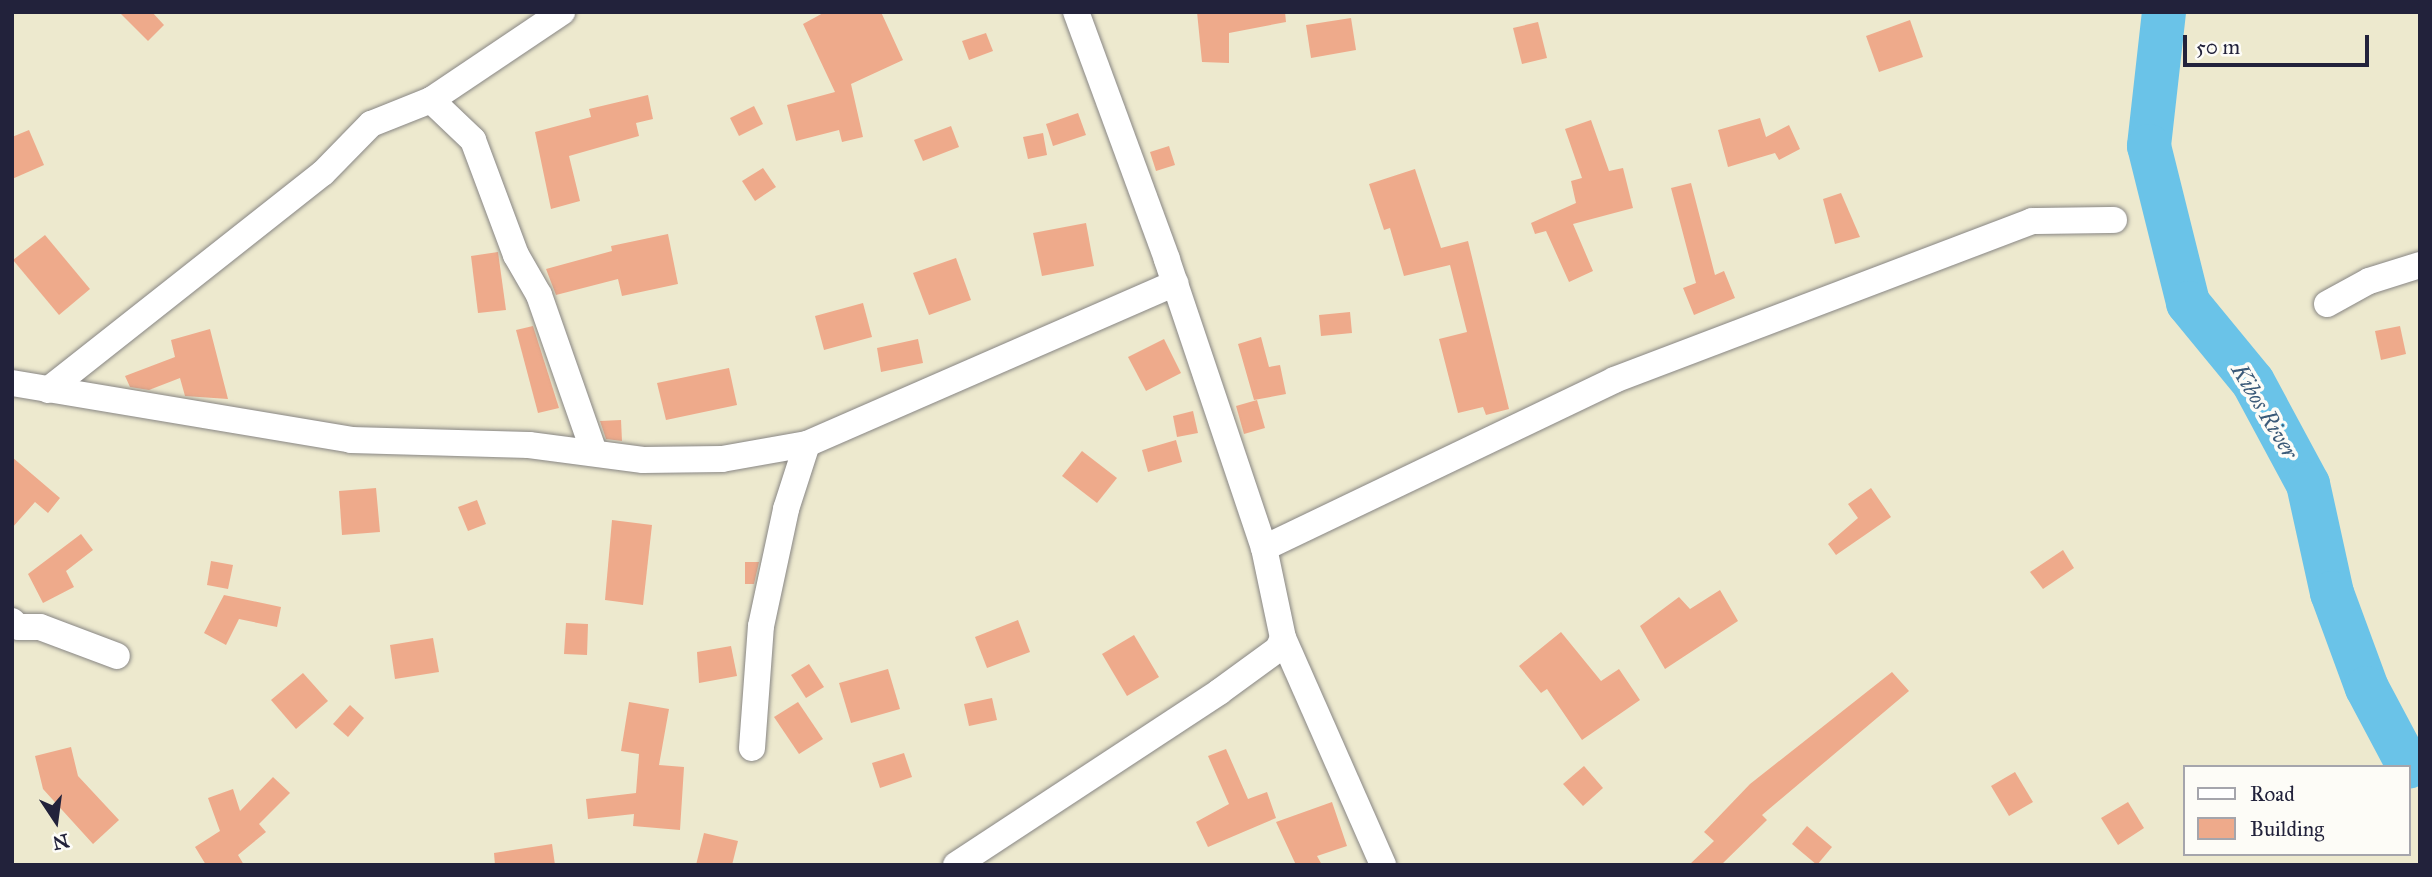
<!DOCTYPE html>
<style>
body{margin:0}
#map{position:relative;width:2432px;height:877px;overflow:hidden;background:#ede9ce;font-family:"IM FELL Great Primer",serif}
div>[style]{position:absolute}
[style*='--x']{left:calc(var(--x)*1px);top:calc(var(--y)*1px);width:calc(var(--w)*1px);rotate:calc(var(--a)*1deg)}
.river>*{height:44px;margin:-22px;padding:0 22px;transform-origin:22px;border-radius:22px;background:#6ac3e8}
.building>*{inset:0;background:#eeaa8b}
.roads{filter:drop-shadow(0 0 2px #888684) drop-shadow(0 0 2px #888684)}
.minor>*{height:26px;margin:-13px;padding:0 13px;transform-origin:13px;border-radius:13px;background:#fff}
span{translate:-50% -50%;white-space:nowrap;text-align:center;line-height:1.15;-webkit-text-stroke:7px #fdfcf7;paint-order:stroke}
.water-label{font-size:23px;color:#3b5a78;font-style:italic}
.frame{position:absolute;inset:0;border:14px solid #22223b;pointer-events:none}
.legend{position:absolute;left:2183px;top:765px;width:228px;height:91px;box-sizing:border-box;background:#fdfcf7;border:2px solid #a5a5ac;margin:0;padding:9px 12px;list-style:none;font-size:21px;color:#22223b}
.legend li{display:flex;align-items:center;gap:14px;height:35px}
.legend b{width:35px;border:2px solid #a5a5ac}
.north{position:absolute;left:21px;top:786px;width:70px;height:70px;-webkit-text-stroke:5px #fdfcf7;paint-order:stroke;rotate:167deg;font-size:19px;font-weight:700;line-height:28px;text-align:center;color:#22223b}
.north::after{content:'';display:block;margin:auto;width:24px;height:32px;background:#22223b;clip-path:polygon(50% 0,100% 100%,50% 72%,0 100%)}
.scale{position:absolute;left:2183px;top:35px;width:186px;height:32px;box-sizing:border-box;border:4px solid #22223b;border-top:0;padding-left:9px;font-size:21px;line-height:24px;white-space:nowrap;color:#22223b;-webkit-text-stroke:5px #fdfcf7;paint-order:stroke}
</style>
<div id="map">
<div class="river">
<i style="--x:2164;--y:12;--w:135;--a:96.4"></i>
<i style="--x:2149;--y:146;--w:162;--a:76"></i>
<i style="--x:2188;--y:303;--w:102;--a:50.6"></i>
<i style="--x:2253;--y:382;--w:116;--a:61.7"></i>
<i style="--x:2308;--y:484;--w:112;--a:77.6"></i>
<i style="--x:2332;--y:593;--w:101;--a:69.8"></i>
<i style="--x:2367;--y:688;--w:89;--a:62"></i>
</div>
<div class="building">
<i style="clip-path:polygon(119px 12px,152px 12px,164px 25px,148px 41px)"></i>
<i style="clip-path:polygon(825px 12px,881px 12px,903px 60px,851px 84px,863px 137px,842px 142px,839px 130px,796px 141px,787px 105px,835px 92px,803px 24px)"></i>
<i style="clip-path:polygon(1197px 12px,1285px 12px,1286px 22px,1229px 33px,1229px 63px,1202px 62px)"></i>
<i style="clip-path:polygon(1351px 18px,1356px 50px,1311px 58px,1306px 25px)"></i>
<i style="clip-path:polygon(1910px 20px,1923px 57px,1879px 72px,1866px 36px)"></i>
<i style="clip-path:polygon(1538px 22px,1547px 58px,1522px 64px,1513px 28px)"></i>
<i style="clip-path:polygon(986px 33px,993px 51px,969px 60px,962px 41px)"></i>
<i style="clip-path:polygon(648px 95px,653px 119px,636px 123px,639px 136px,569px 156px,580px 201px,551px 209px,535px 132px,591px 117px,589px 109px)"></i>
<i style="clip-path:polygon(754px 106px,763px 124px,739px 136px,730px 118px)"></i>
<i style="clip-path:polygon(1078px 113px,1086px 135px,1053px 146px,1046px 124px)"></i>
<i style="clip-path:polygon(1760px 118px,1766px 137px,1789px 125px,1800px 149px,1779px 160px,1775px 153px,1728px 167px,1718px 130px)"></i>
<i style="clip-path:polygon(1591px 120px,1609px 171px,1623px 168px,1633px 208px,1573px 224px,1593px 271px,1569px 282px,1546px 231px,1535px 234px,1531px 223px,1576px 203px,1571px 181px,1582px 178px,1565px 129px)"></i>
<i style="clip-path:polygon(951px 126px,959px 147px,923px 161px,914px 140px)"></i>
<i style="clip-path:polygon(29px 130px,44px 165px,12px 179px,12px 137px)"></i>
<i style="clip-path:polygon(1043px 133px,1047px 155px,1028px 159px,1023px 137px)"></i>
<i style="clip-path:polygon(1169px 146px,1175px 165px,1156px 171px,1150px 152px)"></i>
<i style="clip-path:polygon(763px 168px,776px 187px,755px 201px,742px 181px)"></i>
<i style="clip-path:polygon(1415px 169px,1441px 248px,1468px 241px,1509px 409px,1486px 415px,1483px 407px,1458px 413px,1439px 339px,1467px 332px,1450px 265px,1404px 276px,1390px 228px,1384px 230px,1369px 184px)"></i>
<i style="clip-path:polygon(1691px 183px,1715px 275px,1724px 271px,1735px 298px,1694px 315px,1683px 288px,1696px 283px,1671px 188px)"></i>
<i style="clip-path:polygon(1841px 193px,1860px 237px,1835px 244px,1823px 199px)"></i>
<i style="clip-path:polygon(1086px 223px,1094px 266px,1042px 276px,1033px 233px)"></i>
<i style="clip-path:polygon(668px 234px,678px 284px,622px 296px,618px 279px,556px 295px,546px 269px,612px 251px,611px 246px)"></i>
<i style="clip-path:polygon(45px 235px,90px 289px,59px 315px,13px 260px)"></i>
<i style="clip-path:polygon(498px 252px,506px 310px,478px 313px,471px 256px)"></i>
<i style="clip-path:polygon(956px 258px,971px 300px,929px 315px,913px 273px)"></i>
<i style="clip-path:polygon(863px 303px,872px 337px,824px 350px,815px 316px)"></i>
<i style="clip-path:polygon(1350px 312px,1352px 333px,1321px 336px,1319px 315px)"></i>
<i style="clip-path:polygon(533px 326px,559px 408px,538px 413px,516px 330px)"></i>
<i style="clip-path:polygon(2400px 326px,2406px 354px,2381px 360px,2375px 331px)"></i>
<i style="clip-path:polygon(210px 329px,228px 399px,185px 396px,180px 378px,149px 390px,130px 387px,125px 376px,175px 357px,171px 340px)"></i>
<i style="clip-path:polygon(1261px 337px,1269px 367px,1280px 365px,1286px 394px,1254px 400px,1238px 344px)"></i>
<i style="clip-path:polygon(918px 339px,923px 363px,881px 372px,877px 348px)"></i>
<i style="clip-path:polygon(1164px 339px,1181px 373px,1146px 391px,1128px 357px)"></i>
<i style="clip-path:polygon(729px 368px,737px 405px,666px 420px,657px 383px)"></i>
<i style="clip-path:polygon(1257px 400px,1265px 428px,1244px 434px,1236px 406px)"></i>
<i style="clip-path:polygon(1193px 411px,1198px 433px,1177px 437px,1173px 416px)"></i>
<i style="clip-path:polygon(621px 420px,622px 441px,606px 439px,600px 421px)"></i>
<i style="clip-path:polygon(1176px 440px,1182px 462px,1148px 472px,1142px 450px)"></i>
<i style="clip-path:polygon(1082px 451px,1117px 478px,1097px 503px,1062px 476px)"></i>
<i style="clip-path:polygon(12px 457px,60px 498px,48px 513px,35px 502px,12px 528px)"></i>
<i style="clip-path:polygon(376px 488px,380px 532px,342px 535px,339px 491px)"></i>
<i style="clip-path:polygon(1871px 488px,1891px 517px,1836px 555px,1828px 544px,1858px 518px,1848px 504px)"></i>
<i style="clip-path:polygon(477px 500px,486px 524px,468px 531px,458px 507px)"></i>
<i style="clip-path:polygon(612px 520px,652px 525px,643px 605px,605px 600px)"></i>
<i style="clip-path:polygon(81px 534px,93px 550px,66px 571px,74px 587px,43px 603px,28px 574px)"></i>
<i style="clip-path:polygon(2063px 550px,2074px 568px,2043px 589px,2030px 572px)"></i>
<i style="clip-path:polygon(211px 561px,233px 565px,228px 589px,207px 585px)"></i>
<i style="clip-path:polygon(745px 562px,759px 562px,754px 584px,745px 584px)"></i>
<i style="clip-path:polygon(1720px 590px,1738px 621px,1665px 669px,1640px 626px,1679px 597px,1690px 609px)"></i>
<i style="clip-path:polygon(224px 595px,281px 607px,277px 627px,239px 619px,226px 645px,204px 633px)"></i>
<i style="clip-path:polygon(1018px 620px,1030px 652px,987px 668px,975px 637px)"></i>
<i style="clip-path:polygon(566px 623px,588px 624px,587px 655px,564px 654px)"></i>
<i style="clip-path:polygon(1561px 632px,1601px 681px,1619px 669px,1640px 700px,1582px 740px,1547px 689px,1541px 693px,1519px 666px)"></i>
<i style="clip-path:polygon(1134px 635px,1159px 677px,1127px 696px,1102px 654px)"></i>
<i style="clip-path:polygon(433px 638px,439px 672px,395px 679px,390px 645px)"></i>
<i style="clip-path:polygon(731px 646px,737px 676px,699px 683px,697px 652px)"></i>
<i style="clip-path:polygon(809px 664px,824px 687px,806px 698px,791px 675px)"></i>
<i style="clip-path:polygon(888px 669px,900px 709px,851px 723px,839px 683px)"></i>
<i style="clip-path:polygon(1892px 672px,1909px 691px,1762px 815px,1767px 820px,1721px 865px,1689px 865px,1714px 841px,1704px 832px,1750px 784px)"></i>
<i style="clip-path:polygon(303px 673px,328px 701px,296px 729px,271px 700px)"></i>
<i style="clip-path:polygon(992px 698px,997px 720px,969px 726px,964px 704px)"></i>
<i style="clip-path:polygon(629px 702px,669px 709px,659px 765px,684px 767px,680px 830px,633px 826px,634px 814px,588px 819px,586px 799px,636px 793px,639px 754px,621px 751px)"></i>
<i style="clip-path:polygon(798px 702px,823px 739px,799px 754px,774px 717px)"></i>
<i style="clip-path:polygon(350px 705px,364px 718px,348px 737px,333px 724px)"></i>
<i style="clip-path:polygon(71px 747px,78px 776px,119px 820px,93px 844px,43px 789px,35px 756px)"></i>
<i style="clip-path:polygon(1226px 749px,1248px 799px,1267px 792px,1276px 818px,1208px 847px,1196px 822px,1229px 804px,1208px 756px)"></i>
<i style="clip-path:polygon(904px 753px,912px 777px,880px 788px,872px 763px)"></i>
<i style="clip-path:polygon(1584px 766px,1603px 788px,1583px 806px,1563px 784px)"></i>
<i style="clip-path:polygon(2015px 772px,2033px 802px,2009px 816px,1991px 786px)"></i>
<i style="clip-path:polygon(273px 777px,290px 793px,259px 824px,266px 832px,238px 855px,244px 865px,206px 865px,195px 847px,220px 831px,208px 798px,233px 789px,240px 811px)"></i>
<i style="clip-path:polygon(1332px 802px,1347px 846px,1317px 856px,1322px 865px,1296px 865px,1276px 822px)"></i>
<i style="clip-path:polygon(2128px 802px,2144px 828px,2118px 845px,2101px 818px)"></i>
<i style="clip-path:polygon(1807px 826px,1832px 847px,1817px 865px,1792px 844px)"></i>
<i style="clip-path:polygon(704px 833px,738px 841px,732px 865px,696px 865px)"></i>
<i style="clip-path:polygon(552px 844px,555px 865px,495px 865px,494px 853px)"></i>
</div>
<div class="roads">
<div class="minor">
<i style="--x:431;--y:100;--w:58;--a:43.6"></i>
<i style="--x:473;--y:140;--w:123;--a:69.5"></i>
<i style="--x:516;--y:255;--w:46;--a:60.1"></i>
<i style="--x:539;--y:295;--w:166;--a:70.7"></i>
<i style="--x:2327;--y:304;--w:48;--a:-28.7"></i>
<i style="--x:2369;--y:281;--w:53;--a:-17.4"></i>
<i style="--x:12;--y:383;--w:344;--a:9.5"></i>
<i style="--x:351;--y:440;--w:178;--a:1.6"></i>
<i style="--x:529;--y:445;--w:115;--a:7.5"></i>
<i style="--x:643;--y:460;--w:79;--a:-0.7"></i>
<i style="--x:722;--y:459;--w:86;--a:-10"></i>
<i style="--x:807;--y:444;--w:402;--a:-23.6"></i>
<i style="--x:48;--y:390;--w:350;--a:-38.3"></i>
<i style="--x:323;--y:173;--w:69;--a:-45.6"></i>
<i style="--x:371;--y:124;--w:65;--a:-21.8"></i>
<i style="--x:431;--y:100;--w:158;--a:-33.9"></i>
<i style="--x:1264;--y:548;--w:388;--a:-25.6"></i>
<i style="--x:1614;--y:380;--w:447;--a:-20.8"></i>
<i style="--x:2032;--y:221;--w:82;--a:-0.7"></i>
<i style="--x:12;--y:621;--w:8;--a:45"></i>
<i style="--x:18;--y:627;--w:22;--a:0"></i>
<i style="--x:40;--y:627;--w:82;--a:20.6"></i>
<i style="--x:1283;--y:638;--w:248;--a:66.2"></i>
<i style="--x:752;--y:748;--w:122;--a:-85.8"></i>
<i style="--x:761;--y:626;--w:120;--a:-77.9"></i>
<i style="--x:786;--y:509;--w:68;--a:-72.1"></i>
<i style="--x:956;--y:865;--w:315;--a:-33.3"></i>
<i style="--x:1219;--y:692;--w:73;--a:-36.1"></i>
<i style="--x:1278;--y:649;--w:12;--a:-66"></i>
<i style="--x:1283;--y:638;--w:92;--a:-101.9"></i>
<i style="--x:1264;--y:548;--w:305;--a:-108.6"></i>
<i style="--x:1167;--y:259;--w:263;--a:-110.2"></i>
</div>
</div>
<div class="water-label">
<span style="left:2265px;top:411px;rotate:59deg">Kibos River</span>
</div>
<div class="frame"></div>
<ul class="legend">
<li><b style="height:9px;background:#fff"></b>Road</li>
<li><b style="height:19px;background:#eeaa8b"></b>Building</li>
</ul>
<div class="north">N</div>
<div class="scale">50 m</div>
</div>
